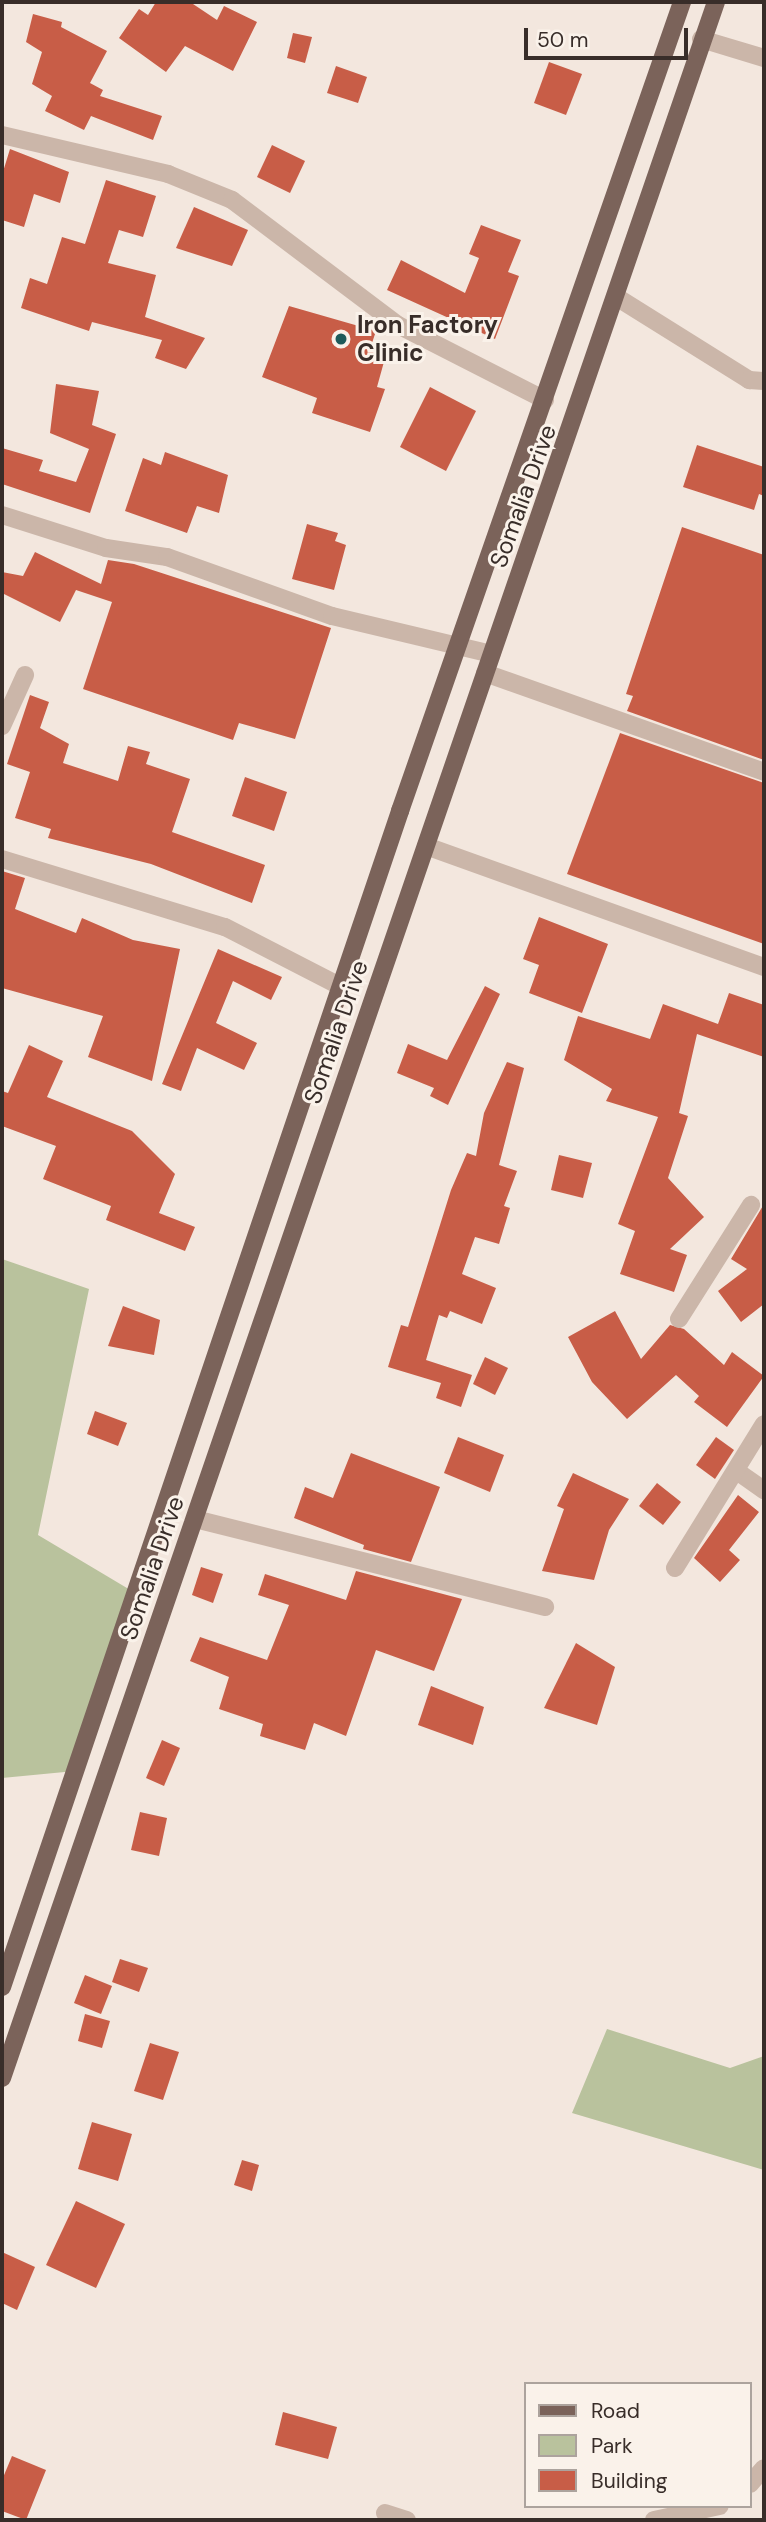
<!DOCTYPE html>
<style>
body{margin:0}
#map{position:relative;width:766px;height:2522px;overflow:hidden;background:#f3e7de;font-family:"DM Sans",sans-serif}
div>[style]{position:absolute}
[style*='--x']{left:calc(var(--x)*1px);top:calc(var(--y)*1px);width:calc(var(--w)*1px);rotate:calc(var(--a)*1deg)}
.green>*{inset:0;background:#b9c29d}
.building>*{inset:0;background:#c85d47}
.street>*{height:18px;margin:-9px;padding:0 9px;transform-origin:9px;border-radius:9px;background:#cbb6a9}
.primary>*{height:18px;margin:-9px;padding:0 9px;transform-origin:9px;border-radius:9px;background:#7b635a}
.dots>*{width:19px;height:19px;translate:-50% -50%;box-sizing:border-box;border:4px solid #faf2ea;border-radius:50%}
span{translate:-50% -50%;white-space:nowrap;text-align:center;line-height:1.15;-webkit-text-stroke:6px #faf2ea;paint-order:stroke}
.poi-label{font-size:24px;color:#382d29;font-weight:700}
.left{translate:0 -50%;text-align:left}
.street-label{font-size:24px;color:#382d29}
.frame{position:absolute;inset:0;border:4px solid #382d29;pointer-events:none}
.legend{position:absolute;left:524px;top:2382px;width:228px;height:126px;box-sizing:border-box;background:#faf2ea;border:2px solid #aca39d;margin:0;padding:9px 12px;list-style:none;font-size:21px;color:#382d29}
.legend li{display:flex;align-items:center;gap:14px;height:35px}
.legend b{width:35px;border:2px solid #aca39d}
.scale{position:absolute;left:524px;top:28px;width:164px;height:32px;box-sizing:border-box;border:4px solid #382d29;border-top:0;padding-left:9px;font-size:21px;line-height:24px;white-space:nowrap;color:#382d29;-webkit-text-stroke:5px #faf2ea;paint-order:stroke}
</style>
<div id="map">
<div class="green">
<i style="clip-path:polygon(2px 1259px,89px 1289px,38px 1535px,137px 1594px,75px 1771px,2px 1778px)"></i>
<i style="clip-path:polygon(607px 2029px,730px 2068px,764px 2056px,764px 2170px,572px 2113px)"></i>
</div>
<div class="building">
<i style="clip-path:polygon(156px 2px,190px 2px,217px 20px,224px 6px,257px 22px,233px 71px,185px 46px,166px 72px,119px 38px,139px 9px,148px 15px)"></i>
<i style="clip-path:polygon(33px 14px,62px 22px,61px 27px,107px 51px,90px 83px,103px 90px,100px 96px,162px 116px,153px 140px,91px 116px,84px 130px,45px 111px,52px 96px,32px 84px,42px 52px,26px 42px)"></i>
<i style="clip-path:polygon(293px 33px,312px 37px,305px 63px,287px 58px)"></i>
<i style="clip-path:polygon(549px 62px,582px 74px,566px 115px,534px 103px)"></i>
<i style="clip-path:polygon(336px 66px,367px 77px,358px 103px,327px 93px)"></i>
<i style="clip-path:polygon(272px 145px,305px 161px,290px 193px,257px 177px)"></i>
<i style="clip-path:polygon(10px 149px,69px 172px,60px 203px,34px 194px,24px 227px,2px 220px,2px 175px)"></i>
<i style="clip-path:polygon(106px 180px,156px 196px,143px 237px,119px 230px,108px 263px,156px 275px,145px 317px,205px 338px,186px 369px,155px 358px,162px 340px,92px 322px,89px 331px,21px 308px,30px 278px,47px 284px,62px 237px,85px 244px)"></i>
<i style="clip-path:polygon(194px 207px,248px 230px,232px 266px,176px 248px)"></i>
<i style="clip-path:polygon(481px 225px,521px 240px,508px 272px,519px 276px,495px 339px,387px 290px,401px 260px,465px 293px,479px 258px,469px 254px)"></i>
<i style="clip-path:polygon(289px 306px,376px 331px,371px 346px,387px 351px,377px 387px,385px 389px,370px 432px,312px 413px,317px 398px,262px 377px)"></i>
<i style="clip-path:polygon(56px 384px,99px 391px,92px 425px,116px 434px,90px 513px,2px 484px,2px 448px,43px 460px,39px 471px,76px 482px,89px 449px,50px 433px)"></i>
<i style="clip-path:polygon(430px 387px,476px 411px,446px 471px,400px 447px)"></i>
<i style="clip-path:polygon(697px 445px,764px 467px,764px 496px,759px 494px,754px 510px,683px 487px)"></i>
<i style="clip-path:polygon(165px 452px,228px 475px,219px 513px,197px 506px,187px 533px,125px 511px,143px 458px,161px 465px)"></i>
<i style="clip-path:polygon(307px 524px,338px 533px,335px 541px,346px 545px,334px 590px,292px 579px)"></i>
<i style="clip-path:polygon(682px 527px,764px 555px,764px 760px,627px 711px,633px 696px,626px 694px)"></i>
<i style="clip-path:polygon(35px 552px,101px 584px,108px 560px,134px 564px,331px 628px,295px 739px,239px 723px,233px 740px,83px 689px,112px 602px,76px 590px,60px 622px,2px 593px,2px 572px,23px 576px)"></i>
<i style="clip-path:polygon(30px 695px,49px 702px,40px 728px,69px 744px,63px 763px,118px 781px,128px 746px,150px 752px,146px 764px,190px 779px,172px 832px,265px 865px,252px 903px,151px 864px,48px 838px,51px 829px,15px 818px,30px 772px,7px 764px)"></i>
<i style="clip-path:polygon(620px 733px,764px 783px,764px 944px,567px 874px)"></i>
<i style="clip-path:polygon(245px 777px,287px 792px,274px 831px,232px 816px)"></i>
<i style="clip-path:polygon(2px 871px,25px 878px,15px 909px,76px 933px,82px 918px,133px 940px,180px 949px,152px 1081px,88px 1057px,103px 1016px,2px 988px)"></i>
<i style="clip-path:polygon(539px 917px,608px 944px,582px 1013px,529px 993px,539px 965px,523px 959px)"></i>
<i style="clip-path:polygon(218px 949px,282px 977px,271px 1000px,233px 981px,216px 1023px,257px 1043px,244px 1070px,197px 1048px,181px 1091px,162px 1084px)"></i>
<i style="clip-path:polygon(485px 986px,500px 994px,448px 1105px,430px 1096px,434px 1088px,397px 1073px,408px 1044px,447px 1060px)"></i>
<i style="clip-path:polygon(729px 993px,764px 1005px,764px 1057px,697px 1034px,679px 1113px,688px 1116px,668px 1178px,704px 1217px,670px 1249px,687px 1255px,674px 1292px,620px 1274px,635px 1231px,618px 1224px,658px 1117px,606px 1101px,612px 1089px,564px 1060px,578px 1016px,650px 1039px,663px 1004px,718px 1024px)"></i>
<i style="clip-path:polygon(29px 1045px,63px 1061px,47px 1097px,132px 1131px,175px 1174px,159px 1213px,195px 1227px,185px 1251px,106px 1220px,111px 1206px,43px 1179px,56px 1146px,2px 1126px,2px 1091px,8px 1093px)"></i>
<i style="clip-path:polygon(507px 1062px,524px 1068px,499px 1165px,517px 1171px,504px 1206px,510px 1208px,499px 1244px,475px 1237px,462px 1274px,496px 1288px,482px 1324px,450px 1311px,447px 1318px,439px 1315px,426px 1360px,472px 1375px,461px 1407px,436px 1398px,441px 1383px,388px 1367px,401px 1325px,408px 1327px,451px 1190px,467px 1153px,476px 1156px,484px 1113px)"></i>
<i style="clip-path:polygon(559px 1155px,592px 1163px,583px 1198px,551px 1190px)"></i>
<i style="clip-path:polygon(764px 1204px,764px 1304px,741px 1322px,718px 1291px,747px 1269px,731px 1259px)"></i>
<i style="clip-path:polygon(123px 1306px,160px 1320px,154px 1355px,108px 1346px)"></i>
<i style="clip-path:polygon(615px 1311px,641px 1359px,670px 1325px,684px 1329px,724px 1365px,732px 1352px,764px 1376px,727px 1427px,694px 1402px,699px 1396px,676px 1375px,627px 1419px,592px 1382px,568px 1337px)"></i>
<i style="clip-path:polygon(485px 1357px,508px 1368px,495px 1395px,473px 1384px)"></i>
<i style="clip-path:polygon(95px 1411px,127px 1423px,118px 1446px,87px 1434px)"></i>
<i style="clip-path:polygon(458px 1437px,504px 1455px,490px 1492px,444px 1473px)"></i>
<i style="clip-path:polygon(716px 1437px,734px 1450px,715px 1479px,696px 1465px)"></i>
<i style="clip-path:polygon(351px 1453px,440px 1487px,411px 1562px,363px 1549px,364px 1545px,294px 1518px,305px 1487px,333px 1498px)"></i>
<i style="clip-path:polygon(573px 1473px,629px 1499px,609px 1530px,594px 1580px,542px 1571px,564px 1509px,557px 1506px)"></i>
<i style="clip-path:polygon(657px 1483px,681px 1502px,663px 1525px,639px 1506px)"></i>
<i style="clip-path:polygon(738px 1495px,759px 1512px,729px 1550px,740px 1560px,720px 1582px,694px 1558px)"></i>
<i style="clip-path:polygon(201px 1567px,223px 1574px,213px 1603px,192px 1595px)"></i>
<i style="clip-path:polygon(356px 1571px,462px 1599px,434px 1671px,376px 1650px,346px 1736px,314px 1723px,305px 1750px,260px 1736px,263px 1724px,219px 1709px,229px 1677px,190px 1661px,200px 1637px,267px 1660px,289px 1605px,258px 1595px,265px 1574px,346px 1600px)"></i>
<i style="clip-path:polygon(576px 1643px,615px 1667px,597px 1725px,544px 1708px)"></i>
<i style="clip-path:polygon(431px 1686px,484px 1707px,473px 1745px,418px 1725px)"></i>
<i style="clip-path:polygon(162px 1740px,180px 1748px,164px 1786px,146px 1778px)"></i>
<i style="clip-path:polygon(140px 1812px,167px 1818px,159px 1856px,131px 1850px)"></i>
<i style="clip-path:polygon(120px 1959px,148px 1968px,139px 1992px,112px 1982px)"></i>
<i style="clip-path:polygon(85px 1975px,112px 1986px,101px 2014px,74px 2003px)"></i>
<i style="clip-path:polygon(85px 2014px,110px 2021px,102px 2048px,78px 2041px)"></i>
<i style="clip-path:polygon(150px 2043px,179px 2052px,163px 2100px,134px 2091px)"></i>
<i style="clip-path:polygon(92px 2122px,132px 2134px,118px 2181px,78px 2169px)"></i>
<i style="clip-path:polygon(242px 2160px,259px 2165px,252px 2191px,234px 2185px)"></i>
<i style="clip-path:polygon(76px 2201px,125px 2224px,96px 2288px,46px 2265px)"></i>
<i style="clip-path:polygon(2px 2252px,35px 2267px,17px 2310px,2px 2303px)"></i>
<i style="clip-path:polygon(283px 2412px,337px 2427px,328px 2459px,275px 2445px)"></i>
<i style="clip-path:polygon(12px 2456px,46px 2470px,26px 2520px,2px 2511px,2px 2480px)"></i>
</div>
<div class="street">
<i style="--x:701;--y:39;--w:66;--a:16.8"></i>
<i style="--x:2;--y:135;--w:171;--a:13.2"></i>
<i style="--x:168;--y:174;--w:69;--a:22.1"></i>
<i style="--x:232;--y:200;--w:208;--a:37"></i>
<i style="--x:398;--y:325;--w:165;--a:27"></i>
<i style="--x:618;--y:298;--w:155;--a:32"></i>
<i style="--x:749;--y:380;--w:15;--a:4"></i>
<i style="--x:2;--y:515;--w:109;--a:17.6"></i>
<i style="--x:106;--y:548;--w:62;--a:8.4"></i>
<i style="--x:167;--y:557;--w:175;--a:19.7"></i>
<i style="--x:332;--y:616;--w:164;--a:13.4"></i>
<i style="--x:485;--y:673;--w:296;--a:19.5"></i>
<i style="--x:2;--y:726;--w:56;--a:-65.7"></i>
<i style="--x:426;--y:846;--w:359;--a:19.7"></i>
<i style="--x:2;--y:859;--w:233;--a:17"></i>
<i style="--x:225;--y:927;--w:129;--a:27.2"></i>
<i style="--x:679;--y:1319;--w:135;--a:-57.7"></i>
<i style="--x:738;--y:1472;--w:32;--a:35"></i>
<i style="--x:195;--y:1519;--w:361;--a:14.1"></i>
<i style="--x:675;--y:1568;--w:169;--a:-58.3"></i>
<i style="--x:750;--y:2484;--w:21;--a:-49"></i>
<i style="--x:385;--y:2513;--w:23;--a:18"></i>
<i style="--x:654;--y:2520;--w:67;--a:-12"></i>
</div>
<div class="primary">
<i style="--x:2;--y:1987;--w:1242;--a:-71.3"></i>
<i style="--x:400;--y:811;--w:857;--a:-70.78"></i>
<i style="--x:2;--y:2078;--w:2195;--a:-71.02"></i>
</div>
<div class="dots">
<i style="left:341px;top:339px;background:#1e5b5b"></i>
</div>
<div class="poi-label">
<span class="left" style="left:357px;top:339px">Iron Factory<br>Clinic</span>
</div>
<div class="street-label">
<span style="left:523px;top:496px;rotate:-70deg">Somalia Drive</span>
<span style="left:336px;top:1032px;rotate:-71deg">Somalia Drive</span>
<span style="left:152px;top:1568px;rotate:-71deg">Somalia Drive</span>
</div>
<div class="frame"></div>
<ul class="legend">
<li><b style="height:9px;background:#7b635a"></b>Road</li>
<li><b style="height:19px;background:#b9c29d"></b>Park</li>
<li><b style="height:19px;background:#c85d47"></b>Building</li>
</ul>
<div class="scale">50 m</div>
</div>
